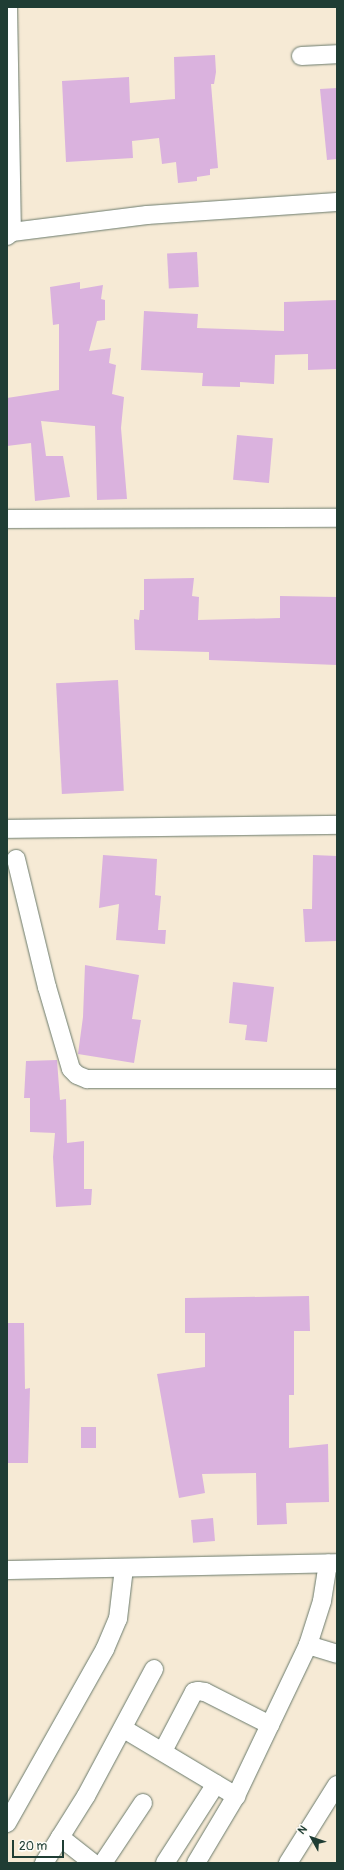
<!DOCTYPE html>
<style>
body{margin:0}
#map{position:relative;width:344px;height:1870px;overflow:hidden;background:#f6ead5;font-family:Pangolin,sans-serif}
div>[style]{position:absolute}
[style*='--x']{left:calc(var(--x)*1px);top:calc(var(--y)*1px);width:calc(var(--w)*1px);rotate:calc(var(--a)*1deg)}
.building>*{inset:0;background:#dab2de;transform-origin:0 0}
.roads{filter:drop-shadow(0 0 1px #6a7a6c) drop-shadow(0 0 1px #6a7a6c)}
.street>*{height:18px;margin:-9px;padding:0 9px;transform-origin:9px;border-radius:9px;background:#fff}
span{translate:-50% -50%;white-space:nowrap;text-align:center;line-height:1.15;-webkit-text-stroke:3px #fdfcf7;paint-order:stroke}
.frame{position:absolute;inset:0;border:8px solid #1f3d34;pointer-events:none}
.north{position:absolute;left:292px;top:1818px;width:40px;height:40px;-webkit-text-stroke:3px #fdfcf7;paint-order:stroke;rotate:310deg;font-size:11px;font-weight:700;line-height:16px;text-align:center;color:#1f3d34}
.north::after{content:'';display:block;margin:auto;width:14px;height:18px;background:#1f3d34;clip-path:polygon(50% 0,100% 100%,50% 72%,0 100%)}
.scale{position:absolute;left:12px;top:1840px;width:52px;height:18px;box-sizing:border-box;border:2px solid #1f3d34;border-top:0;padding-left:5px;font-size:12px;line-height:14px;white-space:nowrap;color:#1f3d34;-webkit-text-stroke:3px #fdfcf7;paint-order:stroke}
</style>
<div id="map">
<div class="building">
<div style="clip-path:polygon(215px 55px,216px 72px,214px 84px,211px 84px,218px 168px,210px 169px,210px 175px,197px 177px,197px 181px,178px 183px,176px 162px,162px 164px,159px 138px,132px 141px,133px 158px,66px 162px,62px 81px,129px 77px,130px 103px,175px 99px,174px 57px)"></div>
<div style="clip-path:polygon(337px 88px,337px 159px,327px 160px,320px 89px)"></div>
<div style="left:197px;top:252px;width:35px;height:30px;rotate:87deg"></div>
<div style="clip-path:polygon(80px 282px,80px 289px,103px 285px,101px 299px,105px 300px,105px 320px,97px 321px,89px 351px,111px 348px,109px 363px,116px 365px,112px 394px,124px 397px,121px 428px,127px 499px,97px 500px,95px 426px,41px 421px,46px 456px,63px 456px,70px 497px,35px 501px,31px 443px,7px 446px,7px 398px,59px 390px,59px 324px,53px 325px,50px 287px)"></div>
<div style="clip-path:polygon(337px 300px,337px 369px,308px 370px,308px 354px,275px 355px,274px 384px,240px 382px,240px 387px,202px 386px,203px 373px,141px 370px,144px 311px,198px 314px,197px 328px,284px 331px,284px 302px)"></div>
<div style="left:237px;top:435px;width:36px;height:45px;rotate:5deg"></div>
<div style="clip-path:polygon(194px 578px,192px 596px,199px 597px,198px 620px,280px 618px,280px 596px,337px 597px,337px 665px,209px 660px,209px 652px,135px 650px,134px 619px,139px 620px,140px 610px,144px 610px,144px 579px)"></div>
<div style="left:118px;top:680px;width:111px;height:62px;rotate:87deg"></div>
<div style="clip-path:polygon(103px 855px,157px 859px,155px 895px,161px 896px,158px 930px,166px 930px,165px 944px,116px 940px,119px 904px,99px 908px)"></div>
<div style="clip-path:polygon(313px 855px,337px 856px,337px 941px,305px 942px,303px 909px,312px 909px)"></div>
<div style="clip-path:polygon(85px 965px,139px 975px,132px 1019px,141px 1020px,134px 1063px,78px 1054px,83px 1017px)"></div>
<div style="clip-path:polygon(233px 982px,274px 987px,267px 1042px,245px 1040px,247px 1025px,229px 1023px)"></div>
<div style="clip-path:polygon(57px 1060px,60px 1100px,66px 1099px,67px 1143px,84px 1141px,84px 1189px,92px 1189px,91px 1205px,56px 1207px,53px 1157px,55px 1133px,30px 1132px,30px 1098px,24px 1098px,26px 1061px)"></div>
<div style="clip-path:polygon(309px 1296px,310px 1331px,294px 1331px,294px 1395px,289px 1395px,289px 1448px,328px 1444px,329px 1502px,286px 1503px,287px 1524px,257px 1525px,256px 1473px,202px 1474px,205px 1493px,179px 1498px,157px 1374px,205px 1367px,205px 1333px,185px 1333px,185px 1298px)"></div>
<div style="clip-path:polygon(7px 1323px,24px 1323px,25px 1389px,30px 1388px,28px 1463px,7px 1463px)"></div>
<div style="left:81px;top:1427px;width:15px;height:21px"></div>
<div style="left:213px;top:1518px;width:23px;height:22px;rotate:85deg"></div>
</div>
<div class="roads">
<div class="street">
<div style="--x:8;--y:7;--w:225;--a:89"></div>
<div style="--x:301;--y:56;--w:36;--a:-3"></div>
<div style="--x:7;--y:236;--w:6;--a:-39"></div>
<div style="--x:12;--y:232;--w:136;--a:-7.2"></div>
<div style="--x:147;--y:215;--w:190;--a:-3.9"></div>
<div style="--x:7;--y:519;--w:330;--a:-0.2"></div>
<div style="--x:7;--y:829;--w:330;--a:-0.7"></div>
<div style="--x:16;--y:859;--w:132;--a:76.4"></div>
<div style="--x:47;--y:987;--w:85;--a:73.7"></div>
<div style="--x:71;--y:1069;--w:8;--a:45"></div>
<div style="--x:77;--y:1075;--w:11;--a:22"></div>
<div style="--x:87;--y:1079;--w:250;--a:0"></div>
<div style="--x:7;--y:1570;--w:330;--a:-1.2"></div>
<div style="--x:308;--y:1645;--w:30;--a:17"></div>
<div style="--x:124;--y:1729;--w:131;--a:30.9"></div>
<div style="--x:163;--y:1751;--w:67;--a:-62.3"></div>
<div style="--x:194;--y:1692;--w:4;--a:-14"></div>
<div style="--x:198;--y:1691;--w:7;--a:8"></div>
<div style="--x:205;--y:1692;--w:73;--a:26.9"></div>
<div style="--x:7;--y:1823;--w:200;--a:-60.6"></div>
<div style="--x:105;--y:1649;--w:33;--a:-67"></div>
<div style="--x:118;--y:1619;--w:51;--a:-83.3"></div>
<div style="--x:60;--y:1837;--w:42;--a:38.2"></div>
<div style="--x:44;--y:1863;--w:79;--a:-57.9"></div>
<div style="--x:86;--y:1796;--w:144;--a:-61.8"></div>
<div style="--x:103;--y:1863;--w:72;--a:-56.3"></div>
<div style="--x:165;--y:1863;--w:94;--a:-57.2"></div>
<div style="--x:196;--y:1863;--w:78;--a:-59.2"></div>
<div style="--x:236;--y:1796;--w:167;--a:-64.5"></div>
<div style="--x:308;--y:1645;--w:46;--a:-72.3"></div>
<div style="--x:322;--y:1601;--w:38;--a:-81"></div>
<div style="--x:288;--y:1863;--w:92;--a:-57.9"></div>
</div>
</div>
<div class="frame"></div>
<div class="north">N</div>
<div class="scale">20 m</div>
</div>
